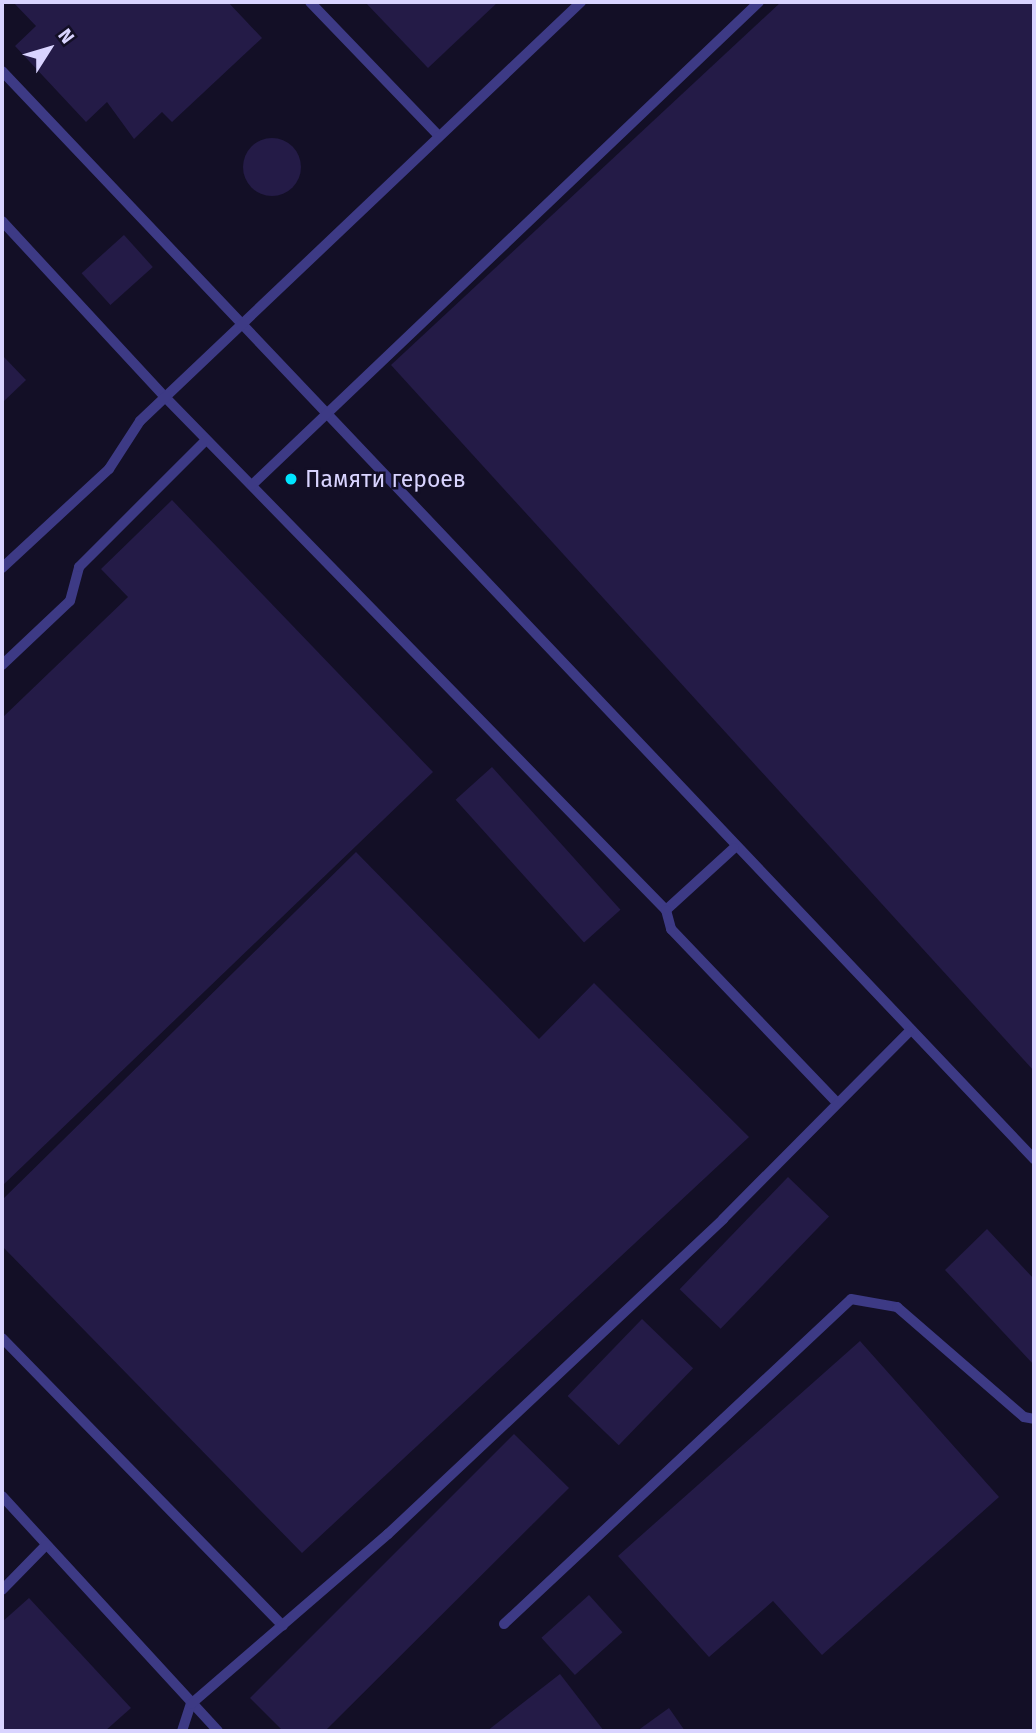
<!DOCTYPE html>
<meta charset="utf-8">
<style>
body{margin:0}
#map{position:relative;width:1036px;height:1733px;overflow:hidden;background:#130f26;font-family:"Fira Sans",sans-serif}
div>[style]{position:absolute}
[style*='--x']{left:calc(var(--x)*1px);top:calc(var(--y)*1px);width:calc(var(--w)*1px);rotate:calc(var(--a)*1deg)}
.building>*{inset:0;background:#241b47;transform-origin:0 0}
.round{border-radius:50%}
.service>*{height:10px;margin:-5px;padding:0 5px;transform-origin:5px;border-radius:5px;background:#3d3a85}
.dots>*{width:19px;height:19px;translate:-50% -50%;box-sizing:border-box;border:4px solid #130f26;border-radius:50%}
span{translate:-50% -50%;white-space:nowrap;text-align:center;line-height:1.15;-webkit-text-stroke:5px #130f26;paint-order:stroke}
.poi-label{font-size:23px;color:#d9d4ff}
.left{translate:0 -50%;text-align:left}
.frame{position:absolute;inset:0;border:4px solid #d9d4ff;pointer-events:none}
.north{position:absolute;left:14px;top:14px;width:70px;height:70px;-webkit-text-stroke:5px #130f26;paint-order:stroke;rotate:53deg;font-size:19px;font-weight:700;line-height:28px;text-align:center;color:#d9d4ff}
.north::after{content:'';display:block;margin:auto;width:24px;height:32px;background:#d9d4ff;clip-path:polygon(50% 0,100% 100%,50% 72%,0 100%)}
</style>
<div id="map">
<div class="building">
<div style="clip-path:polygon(13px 2px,228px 2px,262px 38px,172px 122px,162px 112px,134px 139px,107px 102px,86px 122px,15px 46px,36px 26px)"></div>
<div style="clip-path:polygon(365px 2px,498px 2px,428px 68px)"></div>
<div style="clip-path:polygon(781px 2px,1034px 2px,1034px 1071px,391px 365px)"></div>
<div class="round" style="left:243px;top:138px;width:58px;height:58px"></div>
<div style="left:124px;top:235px;width:43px;height:57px;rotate:48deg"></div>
<div style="clip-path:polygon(2px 355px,26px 380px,2px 403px)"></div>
<div style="clip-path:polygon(172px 500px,433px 772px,2px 1186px,2px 718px,128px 597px,101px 569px)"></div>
<div style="left:492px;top:767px;width:192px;height:49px;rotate:48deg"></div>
<div style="clip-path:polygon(356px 852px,539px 1039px,594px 983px,749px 1137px,302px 1553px,2px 1246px,2px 1200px)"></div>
<div style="left:788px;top:1177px;width:57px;height:156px;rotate:44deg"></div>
<div style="clip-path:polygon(987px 1229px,1034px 1279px,1034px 1365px,945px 1270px)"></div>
<div style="left:642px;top:1319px;width:71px;height:107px;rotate:44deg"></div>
<div style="clip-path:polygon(860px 1341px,999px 1497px,822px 1655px,773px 1601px,709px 1657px,618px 1556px)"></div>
<div style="clip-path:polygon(514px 1434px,569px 1488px,325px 1731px,283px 1731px,250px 1698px)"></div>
<div style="left:589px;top:1595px;width:50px;height:64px;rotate:48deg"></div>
<div style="clip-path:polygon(29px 1598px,131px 1708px,105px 1731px,2px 1731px,2px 1622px)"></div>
<div style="clip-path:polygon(560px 1674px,604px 1731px,487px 1731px)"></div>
<div style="clip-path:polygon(669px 1708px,685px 1731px,637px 1731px)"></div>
</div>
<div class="service">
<div style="--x:310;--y:2;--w:183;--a:46.1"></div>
<div style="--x:2;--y:71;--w:1500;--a:46.51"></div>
<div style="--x:2;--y:221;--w:240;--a:47.2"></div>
<div style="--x:165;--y:397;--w:717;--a:45.68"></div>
<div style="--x:252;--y:485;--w:700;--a:-43.61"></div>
<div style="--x:2;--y:568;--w:146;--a:-42.8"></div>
<div style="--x:109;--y:469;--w:57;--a:-57.1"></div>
<div style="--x:140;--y:421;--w:608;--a:-43.53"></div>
<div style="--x:2;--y:665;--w:93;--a:-43.3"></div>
<div style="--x:70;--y:601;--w:35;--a:-75"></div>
<div style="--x:79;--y:567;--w:180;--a:-45"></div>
<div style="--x:734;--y:848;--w:92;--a:137.6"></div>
<div style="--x:666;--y:910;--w:20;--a:75"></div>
<div style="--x:671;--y:929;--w:240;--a:46.3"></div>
<div style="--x:2;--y:1338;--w:402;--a:45.7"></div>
<div style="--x:2;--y:1496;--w:319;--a:47.4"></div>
<div style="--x:2;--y:1590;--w:63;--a:-45.6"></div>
<div style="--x:504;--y:1624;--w:475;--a:-43.1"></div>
<div style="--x:851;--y:1299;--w:47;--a:9.9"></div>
<div style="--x:897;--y:1307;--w:168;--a:40.9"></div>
<div style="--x:1024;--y:1417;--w:10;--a:11"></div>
<div style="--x:182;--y:1731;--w:28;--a:-72"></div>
<div style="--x:191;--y:1704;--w:260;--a:-40.8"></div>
<div style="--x:388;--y:1534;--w:460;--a:-43.2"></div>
<div style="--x:723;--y:1219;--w:264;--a:-45.2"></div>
</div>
<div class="dots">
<div style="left:291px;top:479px;background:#00e5ff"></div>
</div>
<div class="poi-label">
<span class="left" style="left:305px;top:479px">Памяти героев</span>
</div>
<div class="frame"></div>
<div class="north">N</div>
</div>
